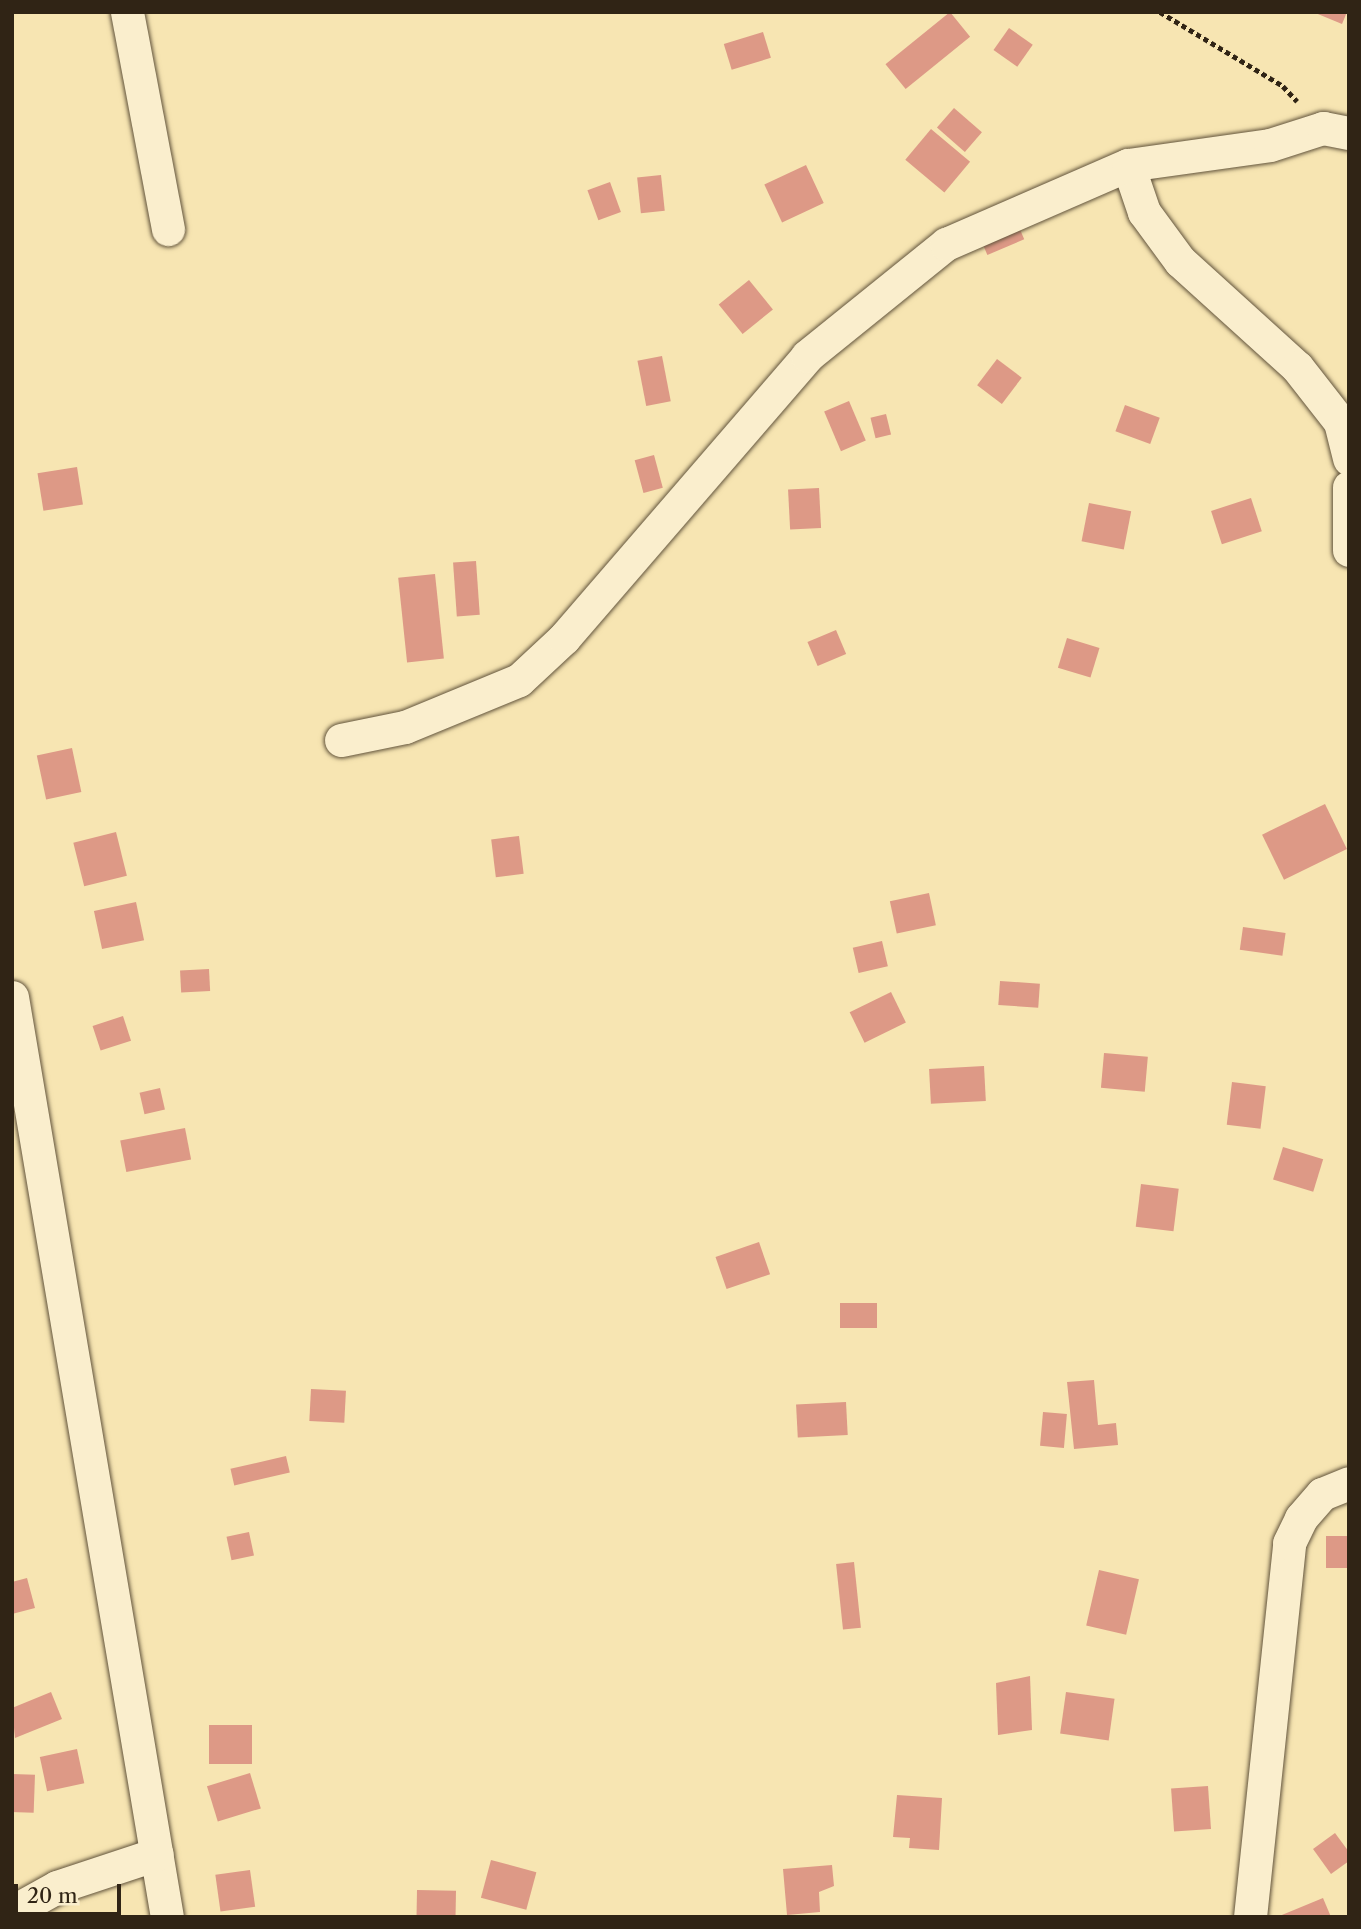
<!DOCTYPE html>
<style>
body{margin:0}
#map{position:relative;width:1361px;height:1929px;overflow:hidden;background:#f7e5b2;font-family:"Libre Caslon Text",serif}
div>[style]{position:absolute}
[style*='--x']{left:calc(var(--x)*1px);top:calc(var(--y)*1px);width:calc(var(--w)*1px);rotate:calc(var(--a)*1deg)}
.building>*{inset:0;background:#dd9986;transform-origin:0 0}
.path>*{height:4.5px;margin-top:-2.25px;transform-origin:0;background:repeating-linear-gradient(90deg,#302415 0 5px,transparent 0 8.5px)}
.roads{filter:drop-shadow(0 0 2px #62543c) drop-shadow(0 0 2px #62543c)}
.minor>*{height:33px;margin:-16.5px;padding:0 16.5px;transform-origin:16.5px;border-radius:16.5px;background:#faeecd}
span{translate:-50% -50%;white-space:nowrap;text-align:center;line-height:1.15;-webkit-text-stroke:7px #faeecd;paint-order:stroke}
.frame{position:absolute;inset:0;border:14px solid #302415;pointer-events:none}
.scale{position:absolute;left:14px;top:1884px;width:107px;height:32px;box-sizing:border-box;border:4px solid #302415;border-top:0;padding-left:9px;font-size:21px;line-height:24px;white-space:nowrap;color:#302415;-webkit-text-stroke:5px #faeecd;paint-order:stroke}
</style>
<div id="map">
<div class="building">
<div style="left:950px;top:12px;width:32px;height:83px;rotate:51deg"></div>
<div style="clip-path:polygon(1313px 12px,1347px 12px,1342px 24px)"></div>
<div style="left:1009px;top:28px;width:29px;height:27px;rotate:35deg"></div>
<div style="left:763px;top:32px;width:27px;height:41px;rotate:73deg"></div>
<div style="left:954px;top:108px;width:37px;height:26px;rotate:41deg"></div>
<div style="left:931px;top:129px;width:51px;height:40px;rotate:40deg"></div>
<div style="left:806px;top:165px;width:42px;height:46px;rotate:65deg"></div>
<div style="left:661px;top:175px;width:36px;height:24px;rotate:84deg"></div>
<div style="left:610px;top:182px;width:32px;height:24px;rotate:70deg"></div>
<div style="left:1016px;top:220px;width:21px;height:40px;rotate:67deg"></div>
<div style="left:749px;top:280px;width:38px;height:39px;rotate:51deg"></div>
<div style="left:662px;top:356px;width:46px;height:25px;rotate:79deg"></div>
<div style="left:997px;top:359px;width:31px;height:33px;rotate:37deg"></div>
<div style="left:849px;top:401px;width:43px;height:27px;rotate:67deg"></div>
<div style="left:1125px;top:405px;width:37px;height:28px;rotate:20deg"></div>
<div style="left:886px;top:414px;width:21px;height:16px;rotate:76deg"></div>
<div style="left:654px;top:455px;width:34px;height:20px;rotate:75deg"></div>
<div style="left:77px;top:467px;width:38px;height:40px;rotate:81deg"></div>
<div style="left:819px;top:488px;width:40px;height:31px;rotate:87deg"></div>
<div style="left:1251px;top:498px;width:35px;height:42px;rotate:72deg"></div>
<div style="left:1089px;top:503px;width:43px;height:39px;rotate:11deg"></div>
<div style="left:476px;top:561px;width:54px;height:23px;rotate:86deg"></div>
<div style="left:435px;top:574px;width:85px;height:37px;rotate:84deg"></div>
<div style="left:836px;top:630px;width:26px;height:31px;rotate:67deg"></div>
<div style="left:1067px;top:638px;width:34px;height:31px;rotate:17deg"></div>
<div style="left:72px;top:748px;width:45px;height:36px;rotate:78deg"></div>
<div style="left:1325px;top:804px;width:50px;height:70px;rotate:64deg"></div>
<div style="left:116px;top:832px;width:45px;height:44px;rotate:76deg"></div>
<div style="left:519px;top:836px;width:38px;height:28px;rotate:83deg"></div>
<div style="left:929px;top:893px;width:33px;height:40px;rotate:78deg"></div>
<div style="left:136px;top:902px;width:39px;height:43px;rotate:78deg"></div>
<div style="left:1243px;top:927px;width:43px;height:23px;rotate:8deg"></div>
<div style="left:882px;top:941px;width:26px;height:30px;rotate:77deg"></div>
<div style="left:209px;top:969px;width:22px;height:29px;rotate:87deg"></div>
<div style="left:1000px;top:981px;width:40px;height:24px;rotate:4deg"></div>
<div style="left:891px;top:992px;width:34px;height:46px;rotate:64deg"></div>
<div style="left:123px;top:1016px;width:26px;height:32px;rotate:72deg"></div>
<div style="left:1104px;top:1053px;width:44px;height:35px;rotate:5deg"></div>
<div style="left:984px;top:1066px;width:35px;height:55px;rotate:87deg"></div>
<div style="left:1232px;top:1082px;width:34px;height:43px;rotate:7deg"></div>
<div style="left:160px;top:1088px;width:22px;height:21px;rotate:77deg"></div>
<div style="left:185px;top:1128px;width:32px;height:66px;rotate:79deg"></div>
<div style="left:1283px;top:1147px;width:42px;height:34px;rotate:17deg"></div>
<div style="left:1141px;top:1184px;width:38px;height:43px;rotate:7deg"></div>
<div style="left:759px;top:1242px;width:34px;height:46px;rotate:71deg"></div>
<div style="left:840px;top:1303px;width:37px;height:25px"></div>
<div style="clip-path:polygon(1094px 1380px,1098px 1425px,1116px 1423px,1118px 1445px,1074px 1449px,1067px 1382px)"></div>
<div style="left:311px;top:1389px;width:35px;height:32px;rotate:3deg"></div>
<div style="left:846px;top:1402px;width:33px;height:50px;rotate:87deg"></div>
<div style="left:1043px;top:1412px;width:24px;height:34px;rotate:5deg"></div>
<div style="left:286px;top:1456px;width:17px;height:57px;rotate:77deg"></div>
<div style="left:249px;top:1532px;width:24px;height:23px;rotate:78deg"></div>
<div style="left:1349px;top:1536px;width:32px;height:23px;rotate:90deg"></div>
<div style="left:854px;top:1562px;width:66px;height:18px;rotate:84deg"></div>
<div style="left:1099px;top:1570px;width:41px;height:57px;rotate:13deg"></div>
<div style="clip-path:polygon(27px 1578px,35px 1608px,12px 1614px,12px 1582px)"></div>
<div style="clip-path:polygon(1030px 1676px,1032px 1730px,998px 1735px,996px 1683px)"></div>
<div style="clip-path:polygon(51px 1692px,62px 1719px,15px 1738px,12px 1708px)"></div>
<div style="left:1066px;top:1692px;width:49px;height:42px;rotate:8deg"></div>
<div style="left:209px;top:1725px;width:43px;height:39px"></div>
<div style="left:77px;top:1749px;width:35px;height:38px;rotate:78deg"></div>
<div style="left:250px;top:1773px;width:37px;height:45px;rotate:73deg"></div>
<div style="left:12px;top:1774px;width:23px;height:38px;rotate:2deg"></div>
<div style="left:1208px;top:1786px;width:43px;height:37px;rotate:86deg"></div>
<div style="clip-path:polygon(897px 1795px,942px 1798px,939px 1850px,909px 1848px,910px 1838px,893px 1837px)"></div>
<div style="clip-path:polygon(1335px 1833px,1349px 1852px,1349px 1861px,1331px 1874px,1313px 1849px)"></div>
<div style="left:491px;top:1860px;width:47px;height:39px;rotate:15deg"></div>
<div style="clip-path:polygon(832px 1865px,834px 1886px,819px 1892px,820px 1912px,787px 1915px,783px 1869px)"></div>
<div style="left:250px;top:1870px;width:37px;height:35px;rotate:82deg"></div>
<div style="left:417px;top:1890px;width:39px;height:27px;rotate:1deg"></div>
<div style="clip-path:polygon(1323px 1898px,1331px 1917px,1277px 1917px)"></div>
</div>
<div class="path">
<div style="--x:1160;--y:12;--w:144;--a:31"></div>
<div style="--x:1283;--y:86;--w:21;--a:47"></div>
</div>
<div class="roads">
<div class="minor">
<div style="--x:127;--y:12;--w:221;--a:79.3"></div>
<div style="--x:1128;--y:165;--w:50;--a:71.2"></div>
<div style="--x:1144;--y:212;--w:61;--a:53.7"></div>
<div style="--x:1180;--y:261;--w:158;--a:42.2"></div>
<div style="--x:1297;--y:367;--w:70;--a:52"></div>
<div style="--x:1340;--y:422;--w:38;--a:76"></div>
<div style="--x:1349;--y:487;--w:63;--a:90"></div>
<div style="--x:341;--y:740;--w:65;--a:-11.5"></div>
<div style="--x:405;--y:727;--w:123;--a:-22.4"></div>
<div style="--x:519;--y:680;--w:62;--a:-43"></div>
<div style="--x:564;--y:638;--w:372;--a:-49.2"></div>
<div style="--x:807;--y:356;--w:179;--a:-38.9"></div>
<div style="--x:946;--y:244;--w:198;--a:-23.5"></div>
<div style="--x:1128;--y:165;--w:143;--a:-8"></div>
<div style="--x:1270;--y:145;--w:56;--a:-17.8"></div>
<div style="--x:1323;--y:128;--w:26;--a:11"></div>
<div style="--x:12;--y:997;--w:933;--a:80.44"></div>
<div style="--x:12;--y:1912;--w:51;--a:-29.1"></div>
<div style="--x:57;--y:1887;--w:105;--a:-18.3"></div>
<div style="--x:1250;--y:1917;--w:376;--a:-84"></div>
<div style="--x:1289;--y:1543;--w:28;--a:-64"></div>
<div style="--x:1301;--y:1518;--w:32;--a:-49"></div>
<div style="--x:1322;--y:1494;--w:29;--a:-22"></div>
</div>
</div>
<div class="frame"></div>
<div class="scale">20 m</div>
</div>
